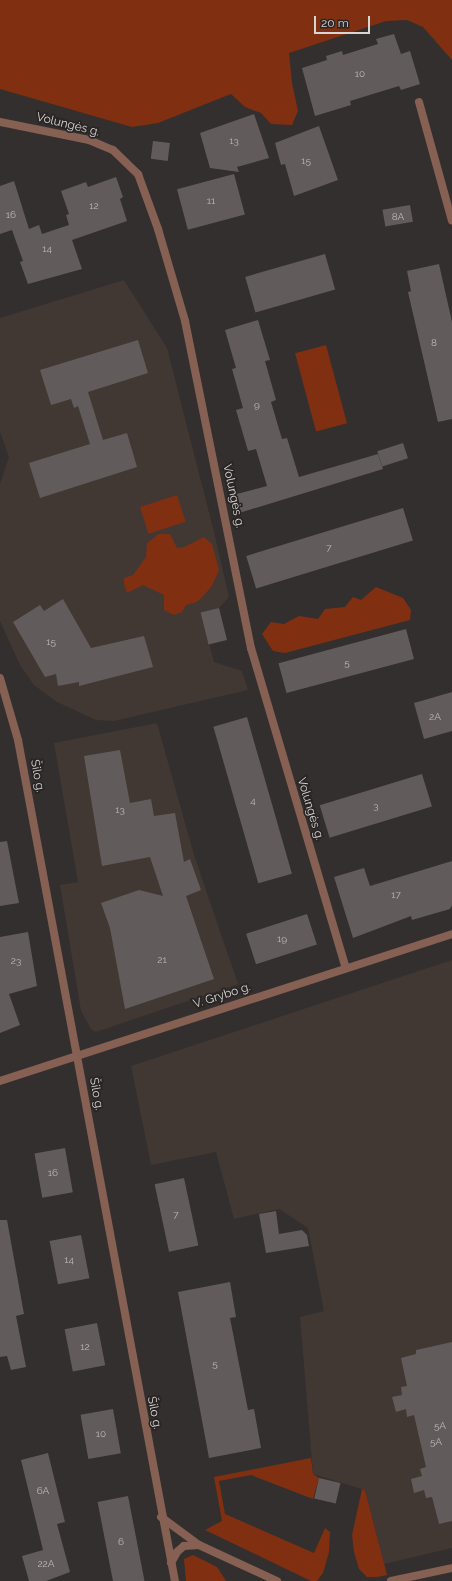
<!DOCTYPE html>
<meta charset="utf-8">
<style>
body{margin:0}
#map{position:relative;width:452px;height:1581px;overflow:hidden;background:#332f2e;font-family:Raleway,sans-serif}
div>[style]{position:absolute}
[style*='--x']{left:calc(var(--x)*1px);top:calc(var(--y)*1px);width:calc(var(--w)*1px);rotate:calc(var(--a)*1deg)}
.built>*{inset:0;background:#413733}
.green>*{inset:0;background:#812f11;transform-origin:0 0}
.building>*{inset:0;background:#615c5b;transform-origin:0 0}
.minor>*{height:8px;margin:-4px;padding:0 4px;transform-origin:4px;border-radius:4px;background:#866053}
span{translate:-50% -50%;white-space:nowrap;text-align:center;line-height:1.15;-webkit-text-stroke:3.5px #292524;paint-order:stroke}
.number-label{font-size:10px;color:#bab8b6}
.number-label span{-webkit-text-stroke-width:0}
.street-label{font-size:12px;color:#d8d6d5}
.scale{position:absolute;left:314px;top:16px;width:56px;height:18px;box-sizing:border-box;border:2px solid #d8d6d5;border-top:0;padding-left:5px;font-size:12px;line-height:14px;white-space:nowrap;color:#d8d6d5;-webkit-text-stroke:3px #292524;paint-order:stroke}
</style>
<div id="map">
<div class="built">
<div style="clip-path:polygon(124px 280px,167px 348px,214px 532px,229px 597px,219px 608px,201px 613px,214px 662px,242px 671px,248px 690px,114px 721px,96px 720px,57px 702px,34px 685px,20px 665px,0 621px,0 484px,9px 457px,0 432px,0 318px)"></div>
<div style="clip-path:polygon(157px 723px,194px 855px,238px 984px,96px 1032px,91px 1029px,81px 1011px,60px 885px,78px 882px,54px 743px)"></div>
<div style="clip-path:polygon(452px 960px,452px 1548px,384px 1564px,365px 1490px,313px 1474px,300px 1317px,324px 1311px,308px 1228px,279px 1209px,234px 1219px,216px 1152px,151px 1165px,131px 1066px)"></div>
</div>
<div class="green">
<div style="clip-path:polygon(0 0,452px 0,452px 60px,423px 27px,407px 20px,386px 21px,289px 53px,292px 83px,298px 111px,292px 125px,271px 124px,261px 113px,245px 107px,231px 94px,158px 123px,132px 127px,0 89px)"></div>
<div style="left:326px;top:345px;width:81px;height:32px;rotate:75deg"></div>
<div style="left:177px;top:495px;width:28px;height:39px;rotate:72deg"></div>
<div style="clip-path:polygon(159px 534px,170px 534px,177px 548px,184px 547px,204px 537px,212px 544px,219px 570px,212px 586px,205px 594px,197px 602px,186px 605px,182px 612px,174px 615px,164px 610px,164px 595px,143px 585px,127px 593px,124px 584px,124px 578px,133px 575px,146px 557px,147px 543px)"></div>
<div style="clip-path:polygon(376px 587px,403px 598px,411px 610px,410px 620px,285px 653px,273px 651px,262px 634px,271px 622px,284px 624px,299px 616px,318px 619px,325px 609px,345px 607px,353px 597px,361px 600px)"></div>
<div style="clip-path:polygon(311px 1458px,313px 1474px,319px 1478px,313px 1499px,251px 1475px,219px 1481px,225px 1514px,314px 1553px,325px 1528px,330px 1532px,329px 1552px,323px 1573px,317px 1581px,311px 1581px,205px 1530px,222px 1521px,214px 1477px)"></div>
<div style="clip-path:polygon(362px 1489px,365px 1490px,387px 1575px,377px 1577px,367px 1577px,359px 1569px,354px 1552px,352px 1535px)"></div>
<div style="clip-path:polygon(193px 1555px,217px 1567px,226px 1581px,186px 1581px,184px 1559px)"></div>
</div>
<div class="building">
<div style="clip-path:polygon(394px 34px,401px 54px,410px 51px,420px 84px,401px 90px,399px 86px,350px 101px,351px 105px,315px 116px,302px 68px,327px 60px,326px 56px,342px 51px,343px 55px,378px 44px,376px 39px)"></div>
<div style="clip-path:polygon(254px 114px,269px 158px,237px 167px,239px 172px,210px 168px,200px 133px)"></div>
<div style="clip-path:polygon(319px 126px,338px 180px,294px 196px,285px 164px,281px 165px,275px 143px)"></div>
<div style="left:153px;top:141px;width:17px;height:18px;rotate:7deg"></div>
<div style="left:234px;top:174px;width:42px;height:59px;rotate:75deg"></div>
<div style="clip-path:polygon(116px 177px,123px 197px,120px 199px,127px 221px,72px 240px,82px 269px,28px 284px,20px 262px,23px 261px,12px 230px,0 234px,0 186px,14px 181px,29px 229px,39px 225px,42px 234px,69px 225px,66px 215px,69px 214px,61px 191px,86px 182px,88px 187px)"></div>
<div style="left:410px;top:205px;width:17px;height:28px;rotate:80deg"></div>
<div style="left:325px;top:254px;width:37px;height:83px;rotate:74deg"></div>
<div style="clip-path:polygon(439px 264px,452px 322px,452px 419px,438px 422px,408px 292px,411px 291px,407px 271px)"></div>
<div style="clip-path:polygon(258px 320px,270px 360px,265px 361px,276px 400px,271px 402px,282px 439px,287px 438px,299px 477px,378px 454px,383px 469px,239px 513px,233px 495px,267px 486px,256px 449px,248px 451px,236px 410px,243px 408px,232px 369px,236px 368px,225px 330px)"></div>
<div style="clip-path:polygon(138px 340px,148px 373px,88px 392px,103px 440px,127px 433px,137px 467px,40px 498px,29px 463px,90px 444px,78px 406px,74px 408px,71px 399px,51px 405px,40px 370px)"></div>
<div style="left:403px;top:443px;width:16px;height:27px;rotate:72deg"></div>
<div style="left:403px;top:508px;width:34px;height:164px;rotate:73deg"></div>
<div style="clip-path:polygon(63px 599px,91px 648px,144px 636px,153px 667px,79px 686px,79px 682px,58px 686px,56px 674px,45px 677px,13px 622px,40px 605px,44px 611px)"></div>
<div style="left:219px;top:608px;width:33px;height:19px;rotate:76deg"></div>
<div style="left:406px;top:629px;width:31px;height:132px;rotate:75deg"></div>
<div style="clip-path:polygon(452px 692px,452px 731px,424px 739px,414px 703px)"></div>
<div style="left:247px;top:717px;width:163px;height:35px;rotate:74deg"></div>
<div style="clip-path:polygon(120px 750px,130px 803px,151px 799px,154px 816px,175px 813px,184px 862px,190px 859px,201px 890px,186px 896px,214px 979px,125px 1009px,110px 928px,101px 903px,139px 890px,163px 896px,150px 857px,102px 866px,84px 756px)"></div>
<div style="left:422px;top:774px;width:34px;height:107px;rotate:73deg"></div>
<div style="clip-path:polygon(7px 841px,19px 903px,0 906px,0 842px)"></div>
<div style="clip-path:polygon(452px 861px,452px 905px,450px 909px,412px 920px,411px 916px,353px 938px,334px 877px,364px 868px,370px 886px)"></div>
<div style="left:307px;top:914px;width:32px;height:64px;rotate:72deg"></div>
<div style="clip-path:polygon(28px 932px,37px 986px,9px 994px,20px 1025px,0 1033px,0 937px)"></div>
<div style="left:65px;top:1148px;width:45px;height:31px;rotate:80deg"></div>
<div style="left:184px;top:1178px;width:69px;height:30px;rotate:78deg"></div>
<div style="clip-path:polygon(276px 1211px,279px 1234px,302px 1230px,307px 1235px,309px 1246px,266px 1253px,259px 1214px)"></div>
<div style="clip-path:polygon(0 1220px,7px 1220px,24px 1314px,16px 1316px,26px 1367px,11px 1370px,7px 1356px,0 1357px)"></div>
<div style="left:81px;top:1235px;width:44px;height:32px;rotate:79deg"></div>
<div style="clip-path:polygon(230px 1282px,236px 1317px,230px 1318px,248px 1410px,254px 1409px,261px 1448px,209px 1458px,178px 1292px)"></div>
<div style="left:97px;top:1323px;width:43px;height:33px;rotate:79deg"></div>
<div style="clip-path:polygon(452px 1342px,452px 1521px,439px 1524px,432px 1497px,426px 1498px,424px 1490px,414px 1493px,411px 1479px,422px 1476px,420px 1469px,426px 1467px,414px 1415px,407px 1417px,406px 1409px,396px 1412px,392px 1397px,402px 1395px,401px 1387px,407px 1386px,401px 1358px,416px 1354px,416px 1350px)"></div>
<div style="left:113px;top:1409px;width:45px;height:33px;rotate:80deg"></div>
<div style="clip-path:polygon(48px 1453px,65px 1522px,57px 1524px,70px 1572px,46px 1581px,29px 1581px,22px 1556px,43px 1550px,21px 1460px)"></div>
<div style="left:319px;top:1478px;width:22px;height:21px;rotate:13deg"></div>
<div style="left:128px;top:1496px;width:87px;height:31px;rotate:79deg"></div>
</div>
<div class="minor">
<div style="--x:419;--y:102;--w:123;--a:74.5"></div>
<div style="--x:0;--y:122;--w:91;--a:11.4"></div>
<div style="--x:89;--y:140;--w:26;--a:23"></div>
<div style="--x:113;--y:150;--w:35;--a:44"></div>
<div style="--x:138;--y:174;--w:59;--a:70"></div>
<div style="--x:158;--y:229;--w:96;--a:73.6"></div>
<div style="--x:185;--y:321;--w:334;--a:78.6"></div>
<div style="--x:251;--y:648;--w:334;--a:73.5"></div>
<div style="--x:0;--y:678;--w:65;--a:73.8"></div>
<div style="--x:18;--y:740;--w:856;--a:79.43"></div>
<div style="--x:0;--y:1081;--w:475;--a:-18"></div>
<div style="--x:161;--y:1517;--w:47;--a:36.4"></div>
<div style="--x:199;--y:1545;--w:86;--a:24.8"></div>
<div style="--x:171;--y:1563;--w:13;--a:-61"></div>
<div style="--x:177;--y:1552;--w:9;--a:-41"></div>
<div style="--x:184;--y:1546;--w:15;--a:-4"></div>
<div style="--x:391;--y:1581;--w:62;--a:-12"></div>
</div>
<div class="number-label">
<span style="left:360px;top:74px">10</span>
<span style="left:234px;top:141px">13</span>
<span style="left:306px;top:161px">15</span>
<span style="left:211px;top:201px">11</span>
<span style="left:94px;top:206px">12</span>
<span style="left:11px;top:215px">16</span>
<span style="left:398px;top:217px">8A</span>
<span style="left:47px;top:249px">14</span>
<span style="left:434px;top:343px">8</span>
<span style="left:257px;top:405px">9</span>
<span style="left:329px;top:548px">7</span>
<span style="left:51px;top:642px">15</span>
<span style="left:347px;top:663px">5</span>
<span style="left:435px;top:717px">2A</span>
<span style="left:253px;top:801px">4</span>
<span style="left:376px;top:806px">3</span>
<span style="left:120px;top:810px">13</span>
<span style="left:396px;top:895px">17</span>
<span style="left:282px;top:939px">19</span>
<span style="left:162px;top:960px">21</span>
<span style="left:16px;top:961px">23</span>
<span style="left:53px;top:1173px">16</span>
<span style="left:176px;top:1215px">7</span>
<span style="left:69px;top:1260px">14</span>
<span style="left:85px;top:1347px">12</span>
<span style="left:215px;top:1364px">5</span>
<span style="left:440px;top:1426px">5A</span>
<span style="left:101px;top:1434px">10</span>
<span style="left:436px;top:1442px">5A</span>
<span style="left:43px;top:1491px">6A</span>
<span style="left:121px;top:1542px">6</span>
<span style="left:46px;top:1564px">22A</span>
</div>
<div class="street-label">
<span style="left:68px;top:125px;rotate:14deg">Volungės g.</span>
<span style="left:233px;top:496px;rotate:78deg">Volungės g.</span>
<span style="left:37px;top:776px;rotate:80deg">Šilo g.</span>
<span style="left:310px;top:809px;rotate:73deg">Volungės g.</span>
<span style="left:222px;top:996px;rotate:-18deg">V. Grybo g.</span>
<span style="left:96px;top:1094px;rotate:80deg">Šilo g.</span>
<span style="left:154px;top:1413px;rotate:79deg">Šilo g.</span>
</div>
<div class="scale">20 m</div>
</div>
